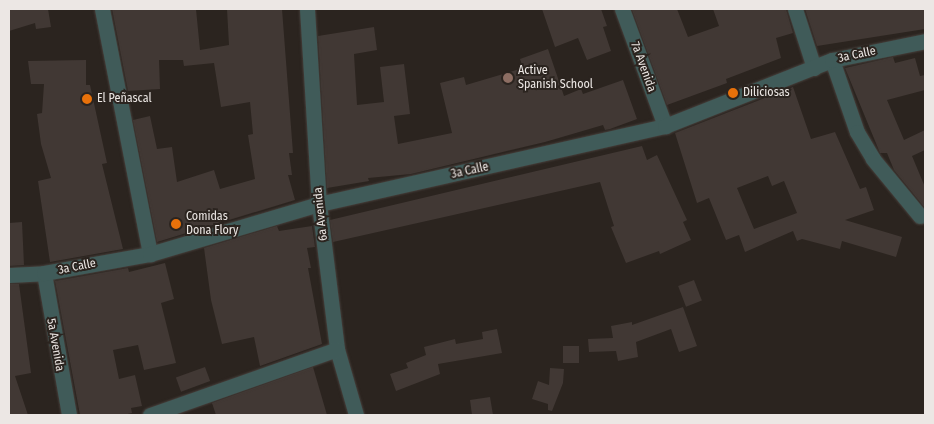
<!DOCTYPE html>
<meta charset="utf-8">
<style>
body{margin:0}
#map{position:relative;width:934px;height:424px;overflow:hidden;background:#2b241f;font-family:"Fira Sans Condensed",sans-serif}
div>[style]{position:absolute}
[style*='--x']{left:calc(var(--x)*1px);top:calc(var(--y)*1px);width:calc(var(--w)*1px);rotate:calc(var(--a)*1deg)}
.building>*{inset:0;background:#413834;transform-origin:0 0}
.roads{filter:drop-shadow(0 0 1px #463f3b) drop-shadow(0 0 1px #463f3b)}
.minor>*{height:15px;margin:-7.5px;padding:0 7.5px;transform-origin:7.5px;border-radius:7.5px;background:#405b59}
.dots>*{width:14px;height:14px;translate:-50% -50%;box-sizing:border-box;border:2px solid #2b241f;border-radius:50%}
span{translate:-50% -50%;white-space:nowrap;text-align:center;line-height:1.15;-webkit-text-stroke:4px #2b241f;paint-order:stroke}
.street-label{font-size:12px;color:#ece7e4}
.poi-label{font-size:12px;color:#ece7e4}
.left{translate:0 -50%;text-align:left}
.frame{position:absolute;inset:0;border:10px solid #ece7e4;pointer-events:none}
</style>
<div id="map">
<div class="building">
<div style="clip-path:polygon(9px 9px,48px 9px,51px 27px,36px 29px,35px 23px,9px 31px)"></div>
<div style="clip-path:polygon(112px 9px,196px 9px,200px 50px,229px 45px,227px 9px,282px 9px,293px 153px,289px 153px,292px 175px,288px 175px,295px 200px,157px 242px,133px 120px,150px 116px,157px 149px,172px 147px,177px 182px,214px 170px,220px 189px,255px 179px,248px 135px,253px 134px,250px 102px,221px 107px,214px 63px,184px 66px,183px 60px,159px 60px,160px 89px,128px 91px)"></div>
<div style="clip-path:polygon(542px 9px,601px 9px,607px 26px,603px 27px,611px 51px,587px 60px,578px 38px,555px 47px)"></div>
<div style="clip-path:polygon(677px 9px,688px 37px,719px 26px,713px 9px,786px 9px,793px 33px,776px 38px,781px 58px,726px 79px,727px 83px,667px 105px,632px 10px)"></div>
<div style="clip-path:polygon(805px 9px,925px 9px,925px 29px,817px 46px)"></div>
<div style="clip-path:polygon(374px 27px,377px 50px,354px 54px,357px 105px,384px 102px,380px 67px,404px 64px,410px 114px,394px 116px,398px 144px,452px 133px,440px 83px,464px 77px,466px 85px,523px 68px,520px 59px,548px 49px,564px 96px,581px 89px,583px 94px,623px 80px,637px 119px,610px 129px,605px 130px,603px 125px,545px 142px,411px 174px,368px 178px,369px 181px,327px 188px,318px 36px)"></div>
<div style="clip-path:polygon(893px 57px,895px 63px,915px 58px,920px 76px,925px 75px,925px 90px,887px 100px,904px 140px,925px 130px,925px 150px,912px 156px,925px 187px,925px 208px,894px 170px,887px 153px,880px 153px,845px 68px)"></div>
<div style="clip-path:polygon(86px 60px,86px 85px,90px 85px,107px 163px,102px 164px,123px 249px,50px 262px,38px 181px,51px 178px,41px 144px,37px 114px,42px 113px,44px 84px,31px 84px,28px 61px)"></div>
<div style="clip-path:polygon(evenodd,793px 87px,811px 139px,835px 132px,860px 189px,866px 187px,874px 210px,845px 220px,902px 237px,896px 257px,842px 241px,840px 249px,802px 239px,797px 241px,793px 231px,745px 252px,739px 235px,726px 240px,709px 198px,697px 203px,675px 133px,793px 87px,768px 176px,772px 186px,784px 181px,797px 213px,754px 229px,737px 188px,768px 176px)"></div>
<div style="clip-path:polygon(642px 146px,647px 160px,657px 155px,687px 220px,683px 222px,691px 240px,660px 254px,659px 251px,626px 263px,611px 227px,614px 226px,600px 182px,333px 242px,330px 220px)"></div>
<div style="clip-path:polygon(22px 222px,24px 265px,9px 266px,9px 223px)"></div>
<div style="clip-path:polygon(277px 226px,279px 231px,312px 226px,315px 247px,307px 248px,311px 268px,308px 268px,322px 344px,260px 366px,254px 337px,222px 344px,211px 300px,204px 248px)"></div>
<div style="clip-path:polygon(165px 263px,174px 299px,161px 303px,176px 363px,144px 370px,138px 345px,113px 350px,119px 379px,135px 375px,142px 406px,131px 408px,132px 413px,123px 415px,80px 415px,55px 281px,128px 268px,129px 272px)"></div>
<div style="left:694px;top:280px;width:22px;height:17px;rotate:69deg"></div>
<div style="clip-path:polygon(9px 284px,19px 284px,31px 373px,15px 376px,28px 415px,9px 415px)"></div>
<div style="clip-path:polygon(683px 307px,697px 346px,679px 352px,671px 329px,636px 342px,638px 357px,618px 361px,616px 351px,589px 352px,588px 339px,613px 338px,611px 326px,632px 322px,632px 325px)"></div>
<div style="clip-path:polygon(497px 329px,502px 353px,438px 364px,440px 374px,396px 391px,390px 374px,408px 368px,406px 363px,426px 355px,424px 347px,455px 339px,456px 344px,483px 339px,482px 332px)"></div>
<div style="left:563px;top:346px;width:16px;height:17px"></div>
<div style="left:205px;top:367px;width:15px;height:31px;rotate:70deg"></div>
<div style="clip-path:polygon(313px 367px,327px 415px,216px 415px,212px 403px)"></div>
<div style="clip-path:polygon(550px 368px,564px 369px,563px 383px,552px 411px,548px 410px,548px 404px,532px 399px,538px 381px,549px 385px)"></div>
<div style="clip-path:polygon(490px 397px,493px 415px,472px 415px,470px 400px)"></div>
</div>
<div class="roads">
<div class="minor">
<div style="--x:102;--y:9;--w:250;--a:78.9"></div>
<div style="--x:307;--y:9;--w:195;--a:86.5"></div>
<div style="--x:319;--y:204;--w:146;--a:82.9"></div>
<div style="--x:337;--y:349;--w:69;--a:73.9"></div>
<div style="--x:622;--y:9;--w:125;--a:69.8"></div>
<div style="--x:795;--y:9;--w:62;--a:72.1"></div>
<div style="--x:832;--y:60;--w:76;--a:70.9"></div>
<div style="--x:857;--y:132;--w:31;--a:59"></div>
<div style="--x:873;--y:159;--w:74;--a:50.5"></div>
<div style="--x:44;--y:273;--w:144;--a:80"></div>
<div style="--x:9;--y:275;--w:35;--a:-3"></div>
<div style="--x:44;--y:273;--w:108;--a:-10.2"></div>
<div style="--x:150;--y:254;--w:176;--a:-16.5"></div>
<div style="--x:319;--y:204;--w:355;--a:-12.7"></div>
<div style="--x:665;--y:126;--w:180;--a:-21.6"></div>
<div style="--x:832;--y:60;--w:95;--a:-11.5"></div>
<div style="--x:150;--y:415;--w:198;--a:-19.4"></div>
</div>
</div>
<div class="dots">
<div style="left:508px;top:78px;background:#8d6e63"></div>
<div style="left:733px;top:93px;background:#e8710a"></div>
<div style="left:87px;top:99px;background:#e8710a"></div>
<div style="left:176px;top:224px;background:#e8710a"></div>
</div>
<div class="street-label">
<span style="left:857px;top:55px;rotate:-12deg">3a Calle</span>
<span style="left:643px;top:67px;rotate:70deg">7a Avenida</span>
<span style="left:470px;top:171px;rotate:-12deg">3a Calle</span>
<span style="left:321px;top:214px;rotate:-96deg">6a Avenida</span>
<span style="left:77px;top:267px;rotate:-11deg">3a Calle</span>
<span style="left:55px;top:345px;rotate:80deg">5a Avenida</span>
</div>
<div class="poi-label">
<span class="left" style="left:518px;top:78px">Active<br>Spanish School</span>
<span class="left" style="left:743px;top:93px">Diliciosas</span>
<span class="left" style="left:97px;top:99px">El Peñascal</span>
<span class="left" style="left:186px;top:224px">Comidas<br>Dona Flory</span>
</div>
<div class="frame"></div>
</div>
